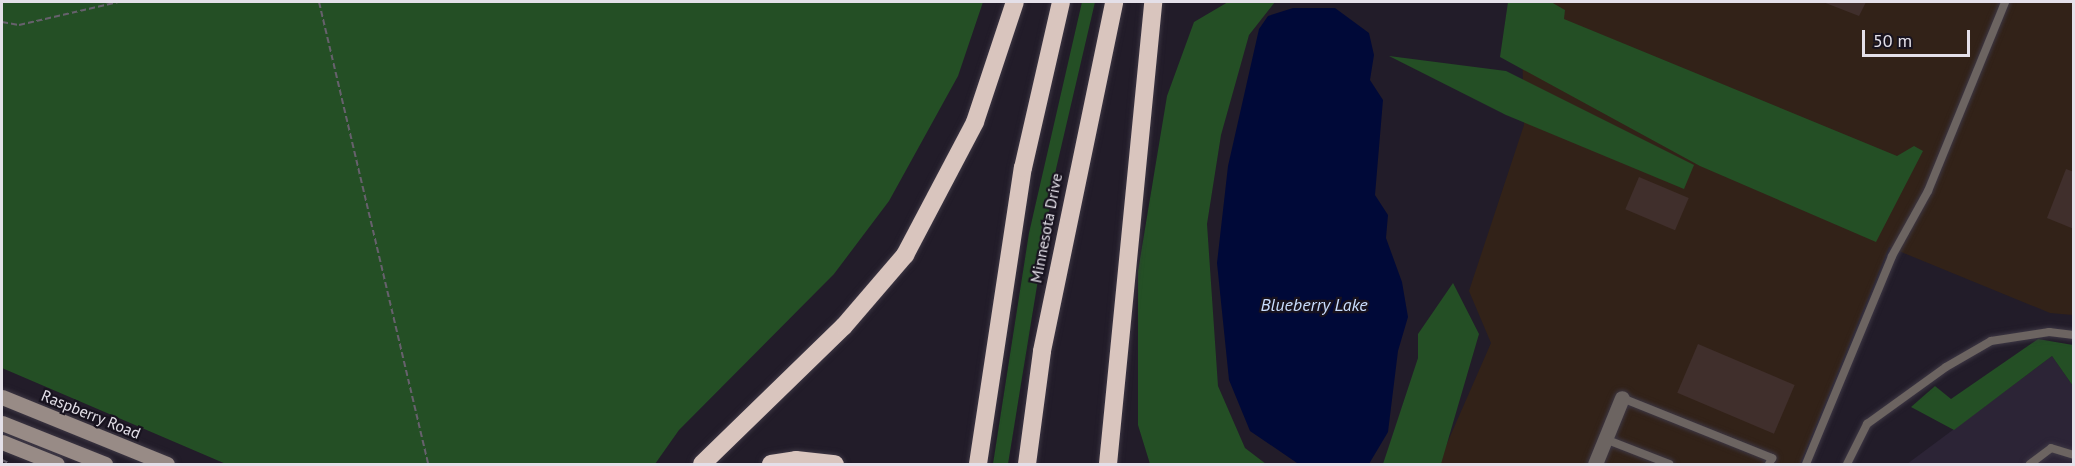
<!DOCTYPE html>
<style>
body{margin:0}
#map{position:relative;width:2075px;height:466px;overflow:hidden;background:#221c29;font-family:"PT Sans",sans-serif}
div>[style]{position:absolute}
[style*='--x']{left:calc(var(--x)*1px);top:calc(var(--y)*1px);width:calc(var(--w)*1px);rotate:calc(var(--a)*1deg)}
.built>*{inset:0;background:#2c2436}
.industrial>*{inset:0;background:#322218}
.green>*{inset:0;background:#244f25}
.water>*{inset:0;background:#000938}
.building>*{inset:0;background:#402f2c;transform-origin:0 0}
.path>*{height:2px;margin-top:-1px;transform-origin:0;background:repeating-linear-gradient(90deg,#66606c 0 6px,transparent 0 9px)}
.roads{filter:drop-shadow(0 0 2px #3d3744) drop-shadow(0 0 2px #3d3744)}
.lane>*{height:8px;margin:-4px;padding:0 4px;transform-origin:4px;border-radius:4px;background:#6c6461}
.street>*{height:15px;margin:-7.5px;padding:0 7.5px;transform-origin:7.5px;border-radius:7.5px;background:#6c6461}
.secondary>*{height:15px;margin:-7.5px;padding:0 7.5px;transform-origin:7.5px;border-radius:7.5px;background:#988b86}
.highway>*{height:18px;margin:-9px;padding:0 9px;transform-origin:9px;border-radius:9px;background:#d9c5be}
span{translate:-50% -50%;white-space:nowrap;text-align:center;line-height:1.15;-webkit-text-stroke:4.5px #18131f;paint-order:stroke}
.street-label{font-size:16px;color:#e4e0e9}
.water-label{font-size:18px;color:#cadefe;font-style:italic}
.frame{position:absolute;inset:0;border:3px solid #e4e0e9;pointer-events:none}
.scale{position:absolute;left:1862px;top:30px;width:108px;height:27px;box-sizing:border-box;border:3px solid #e4e0e9;border-top:0;padding-left:8px;font-size:18px;line-height:21px;white-space:nowrap;color:#e4e0e9;-webkit-text-stroke:4px #18131f;paint-order:stroke}
</style>
<div id="map">
<div class="built">
<div style="clip-path:polygon(2052px 356px,2073px 386px,2073px 464px,1907px 464px)"></div>
</div>
<div class="industrial">
<div style="clip-path:polygon(1521px 2px,2073px 2px,2073px 315px,2050px 313px,1889px 247px,1800px 464px,1438px 464px,1491px 343px,1469px 291px,1524px 125px)"></div>
</div>
<div class="green">
<div style="clip-path:polygon(2px 2px,983px 2px,958px 76px,889px 201px,834px 274px,679px 430px,655px 464px,226px 464px,2px 368px)"></div>
<div style="clip-path:polygon(1082px 2px,1095px 2px,1056px 169px,1008px 464px,993px 464px,1029px 233px)"></div>
<div style="clip-path:polygon(1228px 2px,1275px 2px,1249px 35px,1221px 135px,1207px 224px,1218px 386px,1245px 448px,1266px 464px,1150px 464px,1138px 425px,1138px 271px,1167px 96px,1194px 22px)"></div>
<div style="clip-path:polygon(1508px 2px,1551px 2px,1565px 10px,1564px 19px,1897px 156px,1914px 146px,1923px 151px,1876px 242px,1700px 166px,1500px 57px)"></div>
<div style="clip-path:polygon(1389px 56px,1506px 71px,1694px 165px,1684px 189px,1506px 115px)"></div>
<div style="clip-path:polygon(1453px 283px,1479px 334px,1441px 464px,1383px 464px,1418px 358px,1418px 334px)"></div>
<div style="clip-path:polygon(2038px 339px,2073px 345px,2073px 386px,2052px 356px,1954px 430px,1911px 407px,1935px 386px,1951px 399px)"></div>
</div>
<div class="water">
<div style="clip-path:polygon(1293px 8px,1335px 8px,1369px 33px,1374px 55px,1370px 80px,1383px 100px,1375px 195px,1388px 215px,1386px 238px,1402px 282px,1408px 317px,1398px 351px,1388px 432px,1369px 464px,1297px 463px,1250px 431px,1229px 380px,1217px 263px,1228px 166px,1259px 29px,1268px 16px)"></div>
</div>
<div class="building">
<div style="clip-path:polygon(1823px 2px,1866px 2px,1859px 16px)"></div>
<div style="clip-path:polygon(2066px 169px,2074px 172px,2074px 229px,2047px 218px)"></div>
<div style="left:1639px;top:177px;width:54px;height:35px;rotate:23deg"></div>
<div style="left:1698px;top:344px;width:105px;height:53px;rotate:23deg"></div>
</div>
<div class="path">
<div style="--x:319;--y:2;--w:475;--a:76.7"></div>
<div style="--x:2;--y:22;--w:17;--a:10"></div>
<div style="--x:19;--y:25;--w:103;--a:-13"></div>
<div style="--x:2;--y:460;--w:10;--a:24"></div>
</div>
<div class="roads">
<div class="lane">
<div style="--x:1622;--y:398;--w:162;--a:21.8"></div>
<div style="--x:1772;--y:458;--w:7;--a:117"></div>
<div style="--x:1605;--y:439;--w:69;--a:21.3"></div>
<div style="--x:1806;--y:464;--w:225;--a:-67.5"></div>
<div style="--x:1892;--y:256;--w:74;--a:-61"></div>
<div style="--x:1928;--y:191;--w:204;--a:-67.8"></div>
<div style="--x:1847;--y:464;--w:45;--a:-63.4"></div>
<div style="--x:1867;--y:424;--w:97;--a:-35.8"></div>
<div style="--x:1946;--y:367;--w:52;--a:-30"></div>
<div style="--x:1991;--y:341;--w:59;--a:-8.8"></div>
<div style="--x:2049;--y:332;--w:25;--a:7"></div>
<div style="--x:2030;--y:464;--w:26;--a:-37"></div>
<div style="--x:2051;--y:448;--w:24;--a:17"></div>
</div>
<div class="street">
<div style="--x:1595;--y:464;--w:71;--a:-67.8"></div>
</div>
<div class="secondary">
<div style="--x:2;--y:397;--w:178;--a:22.1"></div>
<div style="--x:2;--y:423;--w:111;--a:21.7"></div>
<div style="--x:2;--y:442;--w:59;--a:21.8"></div>
</div>
<div class="highway">
<div style="--x:702;--y:464;--w:198;--a:-44.2"></div>
<div style="--x:844;--y:326;--w:94;--a:-49.3"></div>
<div style="--x:905;--y:255;--w:150;--a:-62.2"></div>
<div style="--x:975;--y:122;--w:126;--a:-71.6"></div>
<div style="--x:771;--y:464;--w:25;--a:-9"></div>
<div style="--x:796;--y:460;--w:39;--a:6"></div>
<div style="--x:978;--y:464;--w:299;--a:-81.4"></div>
<div style="--x:1023;--y:168;--w:170;--a:-77.1"></div>
<div style="--x:1027;--y:464;--w:114;--a:-82.4"></div>
<div style="--x:1042;--y:351;--w:356;--a:-78.3"></div>
<div style="--x:1108;--y:464;--w:464;--a:-84.4"></div>
</div>
</div>
<div class="street-label">
<span style="left:1046px;top:228px;rotate:-79deg">Minnesota Drive</span>
<span style="left:91px;top:414px;rotate:22deg">Raspberry Road</span>
</div>
<div class="water-label">
<span style="left:1314px;top:305px">Blueberry Lake</span>
</div>
<div class="frame"></div>
<div class="scale">50 m</div>
</div>
